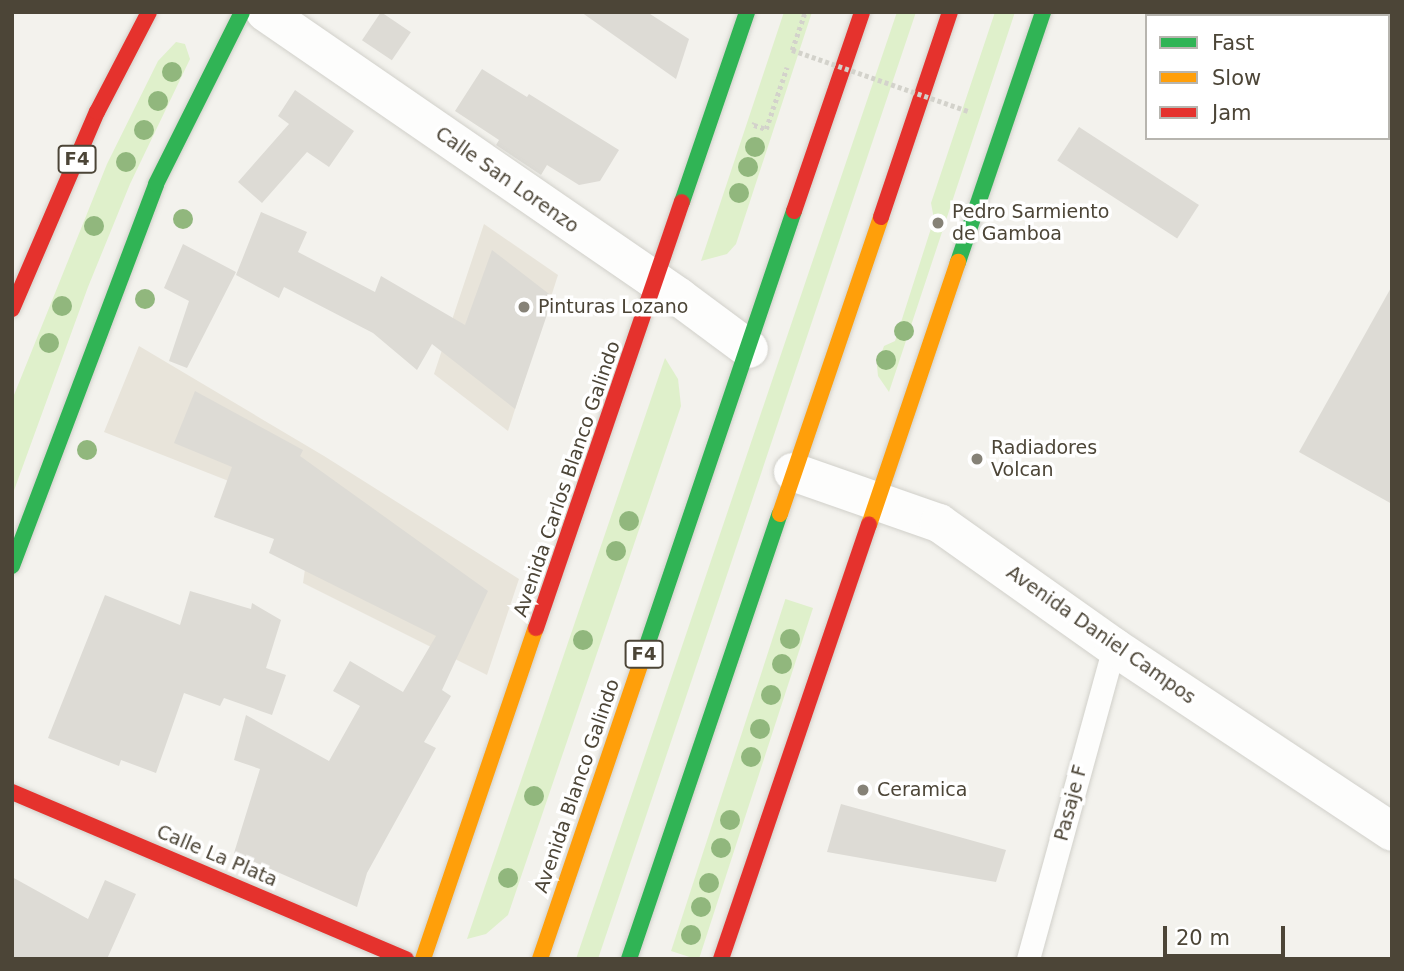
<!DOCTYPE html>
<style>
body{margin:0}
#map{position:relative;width:1404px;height:971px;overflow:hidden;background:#f3f2ed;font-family:"DejaVu Sans",sans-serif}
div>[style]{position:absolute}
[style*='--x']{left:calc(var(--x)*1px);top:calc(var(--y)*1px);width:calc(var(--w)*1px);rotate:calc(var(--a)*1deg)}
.residential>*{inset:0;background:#e8e4da}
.green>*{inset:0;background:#dff0cb;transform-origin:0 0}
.building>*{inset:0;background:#dddbd5;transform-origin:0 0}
.path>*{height:4.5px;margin-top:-2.25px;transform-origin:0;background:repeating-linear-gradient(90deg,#d3d2cb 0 3.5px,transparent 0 7px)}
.roads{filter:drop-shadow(0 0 2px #d1d0ca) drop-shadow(0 0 2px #d1d0ca)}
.lane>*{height:23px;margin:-11.5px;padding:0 11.5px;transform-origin:11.5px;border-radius:11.5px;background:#fdfdfc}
.street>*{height:38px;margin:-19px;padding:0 19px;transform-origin:19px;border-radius:19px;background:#fdfdfc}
.fast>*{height:16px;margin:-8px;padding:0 8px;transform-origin:8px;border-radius:8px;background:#30b455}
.slow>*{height:16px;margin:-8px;padding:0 8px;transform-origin:8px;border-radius:8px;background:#ff9f0a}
.jam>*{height:16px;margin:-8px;padding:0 8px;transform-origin:8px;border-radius:8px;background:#e5322d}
.path-bridge>*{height:4.5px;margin-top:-2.25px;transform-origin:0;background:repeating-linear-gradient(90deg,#d3d2cb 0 3.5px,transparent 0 7px)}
.trees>*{width:20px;height:20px;margin:-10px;border-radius:50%;background:#91b77d}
.dots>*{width:19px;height:19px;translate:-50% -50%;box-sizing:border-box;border:4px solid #fff;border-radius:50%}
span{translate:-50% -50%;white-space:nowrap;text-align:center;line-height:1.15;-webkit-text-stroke:7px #fff;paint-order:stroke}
.shield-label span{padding:2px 5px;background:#fff;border:2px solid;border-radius:5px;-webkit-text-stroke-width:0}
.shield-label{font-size:18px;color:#4c4537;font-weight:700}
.street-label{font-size:19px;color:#4c4537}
.poi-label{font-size:19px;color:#4c4537}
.left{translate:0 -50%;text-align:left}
.frame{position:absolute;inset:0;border:14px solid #4c4537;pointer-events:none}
.legend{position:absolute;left:1145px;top:14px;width:245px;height:126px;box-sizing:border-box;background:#fff;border:2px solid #b7b5af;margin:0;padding:9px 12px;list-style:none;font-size:21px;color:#4c4537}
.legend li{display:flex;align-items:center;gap:14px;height:35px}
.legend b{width:35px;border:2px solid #b7b5af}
.scale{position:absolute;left:1163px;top:926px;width:122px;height:32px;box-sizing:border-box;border:4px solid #4c4537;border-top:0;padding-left:9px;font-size:21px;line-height:24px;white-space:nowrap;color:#4c4537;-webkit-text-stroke:5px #fff;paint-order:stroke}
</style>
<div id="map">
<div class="residential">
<div style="clip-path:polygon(484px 224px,558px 275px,508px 431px,434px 374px)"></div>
<div style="clip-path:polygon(139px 346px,324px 456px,519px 579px,487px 675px,303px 583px,313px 514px,104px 432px)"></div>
</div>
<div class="green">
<div style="clip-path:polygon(784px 12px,812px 12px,736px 244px,727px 254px,701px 261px)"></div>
<div style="clip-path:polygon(897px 12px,916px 12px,598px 959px,576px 959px)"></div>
<div style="clip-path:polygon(995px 12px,1015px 12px,889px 392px,878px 376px,877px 366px,884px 346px,895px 341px,934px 219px,931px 203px)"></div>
<div style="clip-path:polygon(176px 42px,185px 44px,190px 59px,130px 184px,88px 287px,12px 496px,12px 400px,107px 164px,158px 61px)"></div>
<div style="clip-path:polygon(665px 358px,678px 379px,681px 406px,508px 915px,486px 934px,467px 939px)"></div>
<div style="left:813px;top:608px;width:370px;height:29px;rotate:108deg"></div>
</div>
<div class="building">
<div style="left:381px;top:12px;width:36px;height:34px;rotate:34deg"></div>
<div style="clip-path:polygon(581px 12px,647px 12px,689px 39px,676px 79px)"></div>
<div style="clip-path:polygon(482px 69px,527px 97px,529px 94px,619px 150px,600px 181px,579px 185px,547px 165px,541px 175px,496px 145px,499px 140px,455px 111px)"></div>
<div style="clip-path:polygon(295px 90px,354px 131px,329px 167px,307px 152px,262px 203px,238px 182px,289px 124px,278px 116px)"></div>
<div style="left:1079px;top:127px;width:143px;height:40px;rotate:33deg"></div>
<div style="clip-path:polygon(261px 212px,307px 232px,298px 252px,375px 292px,381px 276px,465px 325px,492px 250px,553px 297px,515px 409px,432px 344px,417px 370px,373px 333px,284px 287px,279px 298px,236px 275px)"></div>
<div style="clip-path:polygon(183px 244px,236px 272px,187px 368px,169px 361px,189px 301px,164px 288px)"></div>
<div style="clip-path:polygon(1392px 286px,1392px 504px,1299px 452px)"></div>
<div style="clip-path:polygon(195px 391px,303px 450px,300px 456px,488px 591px,442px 690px,451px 696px,424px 742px,436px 748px,367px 873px,357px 907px,234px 853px,260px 769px,234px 760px,246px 715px,329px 761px,360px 706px,333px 691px,350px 661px,403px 692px,436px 636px,269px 553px,274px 539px,214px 517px,232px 467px,174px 443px)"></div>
<div style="clip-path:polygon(190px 591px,251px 609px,252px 603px,281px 620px,266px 668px,286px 675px,272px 715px,224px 698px,220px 706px,184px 693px,156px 773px,121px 760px,119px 766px,48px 738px,105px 595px,180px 625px)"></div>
<div style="clip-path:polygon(841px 804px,1006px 850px,996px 882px,827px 852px)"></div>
<div style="clip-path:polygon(12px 877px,88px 919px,105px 880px,136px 894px,107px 959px,12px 959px)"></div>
</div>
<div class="path">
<div style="--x:792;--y:50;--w:40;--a:-71.1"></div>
<div style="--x:755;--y:123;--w:2;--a:117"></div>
<div style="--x:754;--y:125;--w:13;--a:18"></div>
<div style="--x:766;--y:129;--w:65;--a:-71.3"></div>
</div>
<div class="roads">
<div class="lane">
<div style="--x:1028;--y:959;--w:324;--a:-74.6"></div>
</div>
<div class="street">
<div style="--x:265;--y:12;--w:503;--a:34.54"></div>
<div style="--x:679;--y:297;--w:87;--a:36.6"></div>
<div style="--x:793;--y:472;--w:155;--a:19.3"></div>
<div style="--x:939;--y:523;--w:214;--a:35.3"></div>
<div style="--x:1114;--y:647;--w:334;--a:33.6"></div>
</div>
<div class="fast">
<div style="--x:1388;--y:42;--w:4;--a:27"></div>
<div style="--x:682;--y:202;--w:201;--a:-71.1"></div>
<div style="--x:958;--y:262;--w:264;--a:-71.2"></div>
<div style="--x:12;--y:566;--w:408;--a:-69.3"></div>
<div style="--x:156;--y:184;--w:192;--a:-63.4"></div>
<div style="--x:644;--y:654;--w:468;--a:-71.3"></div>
<div style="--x:629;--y:959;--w:470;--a:-71.3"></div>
</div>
<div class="slow">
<div style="--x:780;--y:514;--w:314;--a:-71.2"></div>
<div style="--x:869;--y:525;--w:278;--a:-71.3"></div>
<div style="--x:423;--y:959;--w:350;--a:-71.2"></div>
<div style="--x:540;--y:959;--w:322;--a:-71.2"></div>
</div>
<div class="jam">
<div style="--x:1340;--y:12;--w:7;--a:34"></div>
<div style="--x:794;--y:211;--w:210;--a:-71.1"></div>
<div style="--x:881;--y:217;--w:216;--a:-71.4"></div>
<div style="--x:12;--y:309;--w:215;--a:-66.7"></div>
<div style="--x:97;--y:112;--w:113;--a:-62.5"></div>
<div style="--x:536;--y:628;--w:450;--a:-71.1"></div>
<div style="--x:12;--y:792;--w:428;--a:23"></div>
<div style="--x:721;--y:959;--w:459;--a:-71.2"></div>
</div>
</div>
<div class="path-bridge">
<div style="--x:792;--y:50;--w:186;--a:19.1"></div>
</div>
<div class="trees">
<div style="left:172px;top:72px"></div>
<div style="left:158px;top:101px"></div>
<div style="left:144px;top:130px"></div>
<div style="left:755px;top:147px"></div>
<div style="left:126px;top:162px"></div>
<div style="left:748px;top:167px"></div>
<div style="left:739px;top:193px"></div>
<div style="left:183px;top:219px"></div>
<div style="left:94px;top:226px"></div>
<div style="left:145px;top:299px"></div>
<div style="left:62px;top:306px"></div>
<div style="left:904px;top:331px"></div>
<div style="left:49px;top:343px"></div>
<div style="left:886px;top:360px"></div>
<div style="left:87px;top:450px"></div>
<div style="left:629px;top:521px"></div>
<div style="left:616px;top:551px"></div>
<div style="left:790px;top:639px"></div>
<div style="left:583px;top:640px"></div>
<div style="left:782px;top:664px"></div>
<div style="left:771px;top:695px"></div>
<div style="left:760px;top:729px"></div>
<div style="left:751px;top:757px"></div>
<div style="left:534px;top:796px"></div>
<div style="left:730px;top:820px"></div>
<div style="left:721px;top:848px"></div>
<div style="left:508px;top:878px"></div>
<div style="left:709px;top:883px"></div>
<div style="left:701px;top:907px"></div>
<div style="left:691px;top:935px"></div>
</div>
<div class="dots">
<div style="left:938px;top:223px;background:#868277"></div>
<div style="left:524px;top:307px;background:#868277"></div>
<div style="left:977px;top:459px;background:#868277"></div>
<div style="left:863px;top:790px;background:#868277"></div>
</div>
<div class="shield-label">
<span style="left:77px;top:159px">F4</span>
<span style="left:644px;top:654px">F4</span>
</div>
<div class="street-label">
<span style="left:507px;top:180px;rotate:35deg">Calle San Lorenzo</span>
<span style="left:567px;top:479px;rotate:-71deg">Avenida Carlos Blanco Galindo</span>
<span style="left:1101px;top:635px;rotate:35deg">Avenida Daniel Campos</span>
<span style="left:577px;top:786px;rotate:-71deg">Avenida Blanco Galindo</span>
<span style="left:1071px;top:803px;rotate:-75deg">Pasaje F</span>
<span style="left:217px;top:856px;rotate:23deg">Calle La Plata</span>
</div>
<div class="poi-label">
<span class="left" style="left:952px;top:223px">Pedro Sarmiento<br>de Gamboa</span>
<span class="left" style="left:538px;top:307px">Pinturas Lozano</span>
<span class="left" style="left:991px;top:459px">Radiadores<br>Volcan</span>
<span class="left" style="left:877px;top:790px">Ceramica</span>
</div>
<div class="frame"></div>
<ul class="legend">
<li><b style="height:9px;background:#30b455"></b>Fast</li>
<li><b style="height:9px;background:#ff9f0a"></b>Slow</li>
<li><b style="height:9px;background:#e5322d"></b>Jam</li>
</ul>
<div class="scale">20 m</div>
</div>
